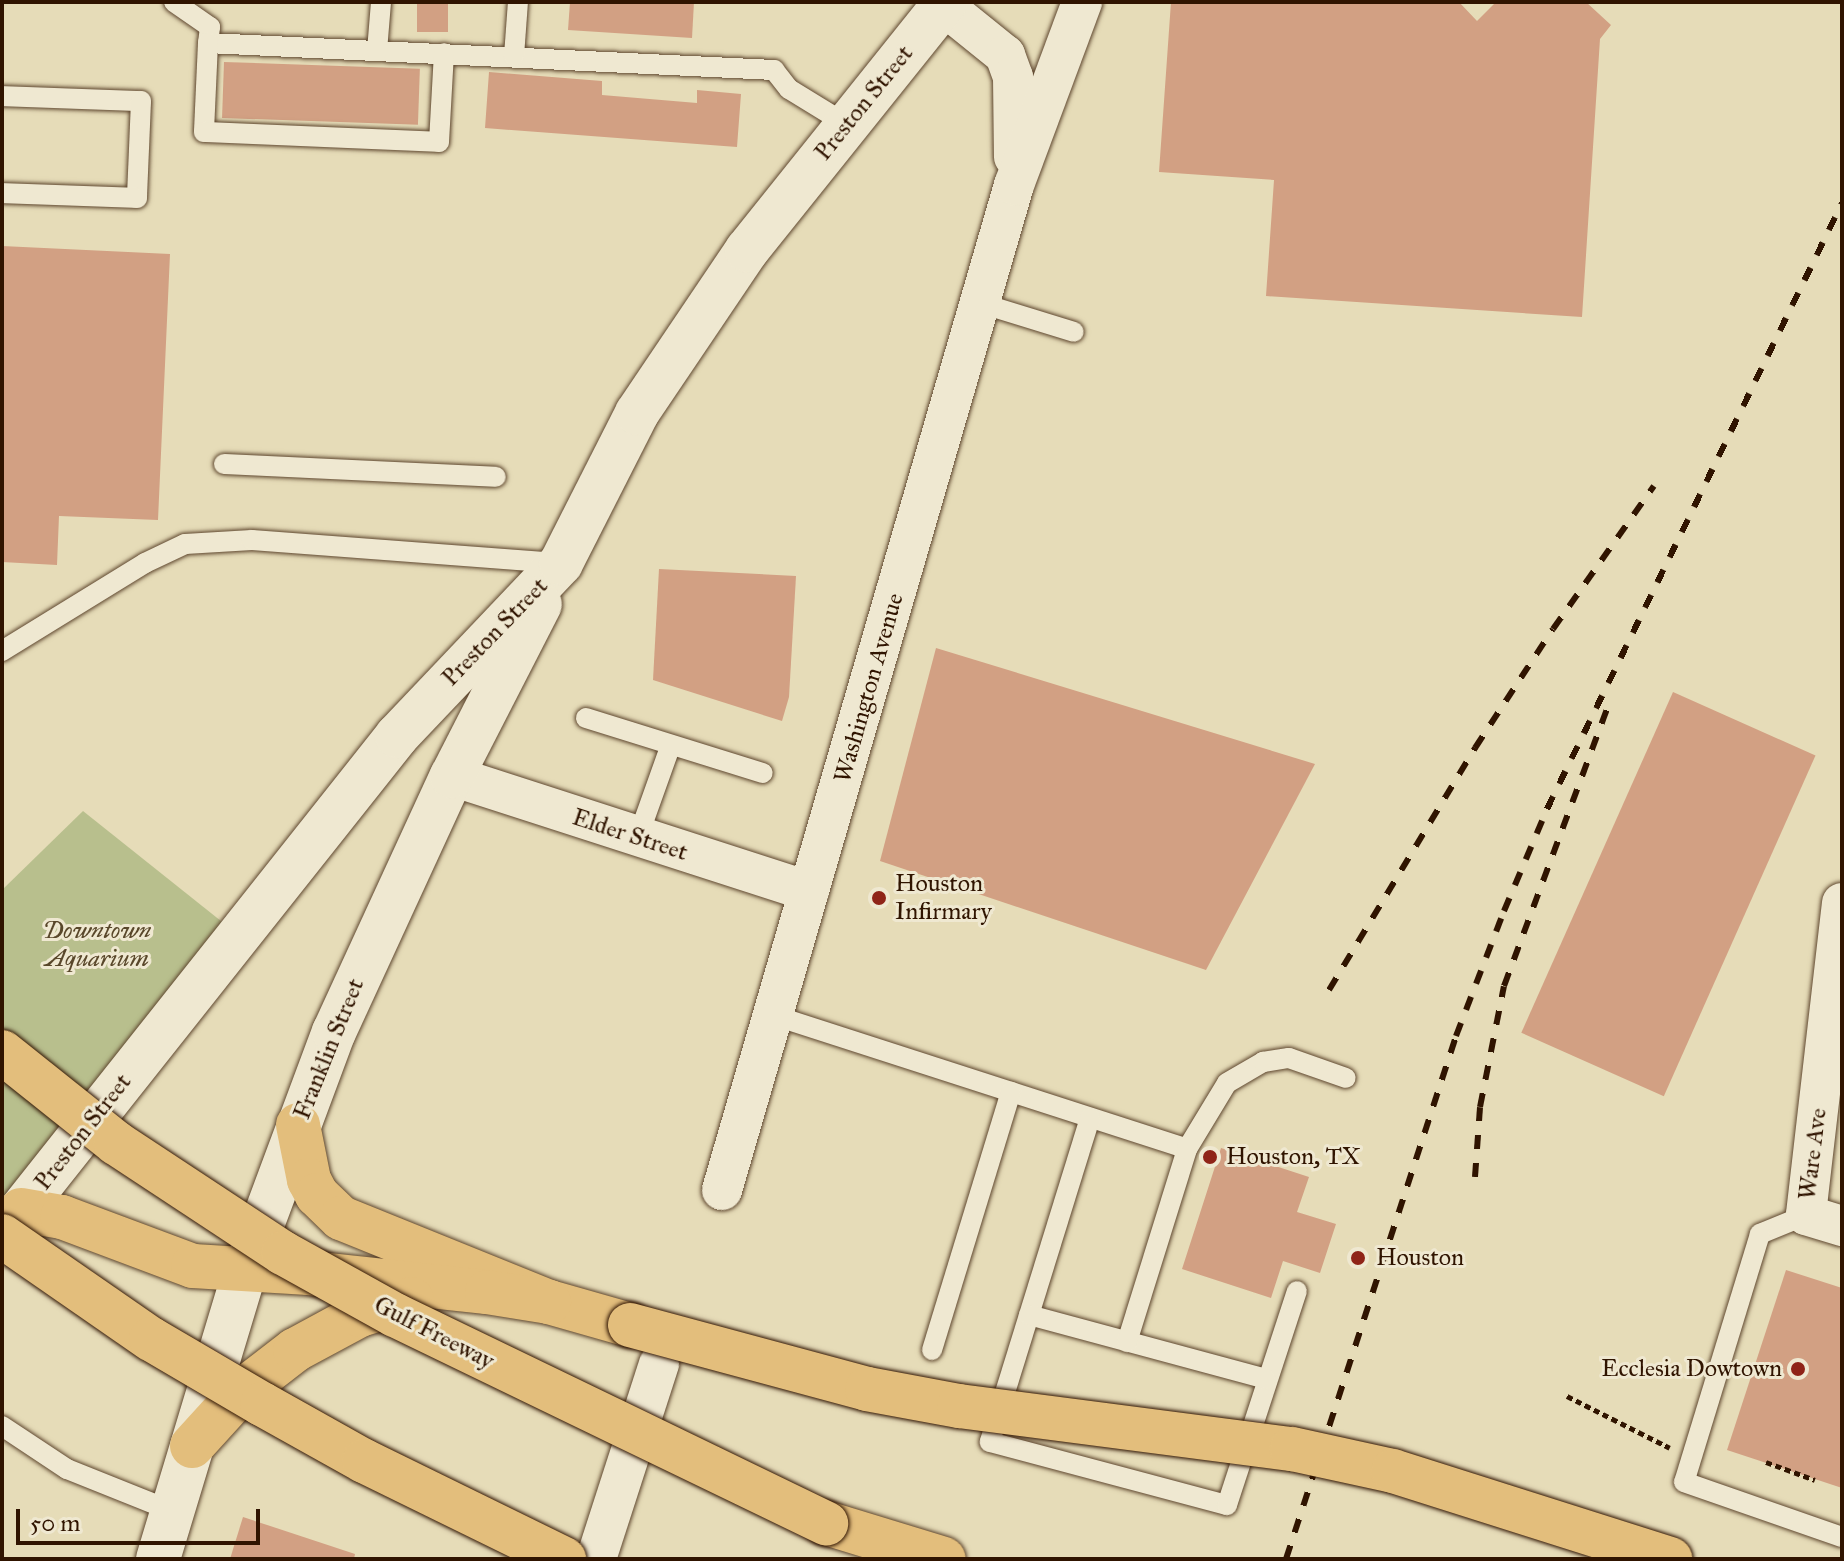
<!DOCTYPE html>
<style>
body{margin:0}
#map{position:relative;width:1844px;height:1561px;overflow:hidden;background:#e6dcb8;font-family:"IM FELL Great Primer",serif}
div>[style]{position:absolute}
[style*='--x']{left:calc(var(--x)*1px);top:calc(var(--y)*1px);width:calc(var(--w)*1px);rotate:calc(var(--a)*1deg)}
.green>*{inset:0;background:#b8bf8d}
.building>*{inset:0;background:#d2a083;transform-origin:0 0}
.path>*{height:5px;margin-top:-2.5px;transform-origin:0;background:repeating-linear-gradient(90deg,#301400 0 6px,transparent 0 10px)}
.roads{filter:drop-shadow(0 0 2px #5e462e) drop-shadow(0 0 2px #5e462e)}
.lane>*{height:20px;margin:-10px;padding:0 10px;transform-origin:10px;border-radius:10px;background:#efe8d1}
.street>*{height:40px;margin:-20px;padding:0 20px;transform-origin:20px;border-radius:20px;background:#efe8d1}
.secondary>*{height:44px;margin:-22px;padding:0 22px;transform-origin:22px;border-radius:22px;background:#efe8d1}
.highway>*{height:44px;margin:-22px;padding:0 22px;transform-origin:22px;border-radius:22px;background:#e3be7c}
.rail>*{height:6px;margin-top:-3px;transform-origin:0;background:repeating-linear-gradient(90deg,#301400 0 14px,transparent 0 28px)}
.bridges{filter:drop-shadow(0 0 2px #301400) drop-shadow(0 0 2px #301400)}
.highway-bridge>*{height:44px;margin:-22px;padding:0 22px;transform-origin:22px;border-radius:22px;background:#e3be7c}
.dots>*{width:22px;height:22px;translate:-50% -50%;box-sizing:border-box;border:4px solid #efe8d1;border-radius:50%}
span{translate:-50% -50%;white-space:nowrap;text-align:center;line-height:1.15;-webkit-text-stroke:6px #efe8d1;paint-order:stroke}
.street-label{font-size:24px;color:#301400}
.poi-label{font-size:24px;color:#301400}
.left{translate:0 -50%;text-align:left}
.right{translate:-100% -50%;text-align:right}
.park-label{font-size:24px;color:#59472a;font-style:italic}
.frame{position:absolute;inset:0;border:4px solid #301400;pointer-events:none}
.scale{position:absolute;left:16px;top:1509px;width:244px;height:36px;box-sizing:border-box;border:4px solid #301400;border-top:0;padding-left:10px;font-size:24px;line-height:28px;white-space:nowrap;color:#301400;-webkit-text-stroke:6px #efe8d1;paint-order:stroke}
</style>
<div id="map">
<div class="green">
<div style="clip-path:polygon(83px 811px,231px 929px,2px 1219px,2px 890px)"></div>
</div>
<div class="building">
<div style="left:417px;top:2px;width:31px;height:30px"></div>
<div style="clip-path:polygon(570px 2px,694px 2px,692px 38px,568px 30px)"></div>
<div style="clip-path:polygon(1171px 2px,1459px 2px,1477px 21px,1496px 2px,1586px 2px,1611px 25px,1600px 39px,1582px 317px,1266px 296px,1274px 180px,1159px 172px)"></div>
<div style="left:224px;top:62px;width:196px;height:56px;rotate:2deg"></div>
<div style="clip-path:polygon(489px 72px,602px 81px,602px 95px,697px 103px,697px 90px,741px 94px,737px 147px,485px 128px)"></div>
<div style="clip-path:polygon(2px 246px,170px 254px,158px 520px,59px 516px,57px 565px,2px 562px)"></div>
<div style="clip-path:polygon(659px 569px,796px 576px,789px 697px,782px 721px,653px 680px)"></div>
<div style="clip-path:polygon(936px 648px,1315px 764px,1206px 970px,880px 861px)"></div>
<div style="left:1673px;top:692px;width:156px;height:373px;rotate:24deg"></div>
<div style="clip-path:polygon(1221px 1148px,1309px 1177px,1297px 1212px,1336px 1224px,1320px 1273px,1283px 1261px,1271px 1298px,1182px 1269px)"></div>
<div style="clip-path:polygon(1786px 1270px,1842px 1288px,1842px 1488px,1727px 1450px)"></div>
<div style="clip-path:polygon(243px 1517px,355px 1554px,354px 1559px,230px 1559px)"></div>
</div>
<div class="path">
<div style="--x:1567;--y:1396;--w:115;--a:26.8"></div>
<div style="--x:1766;--y:1462;--w:52;--a:20.2"></div>
</div>
<div class="roads">
<div class="lane">
<div style="--x:174;--y:2;--w:44;--a:34.8"></div>
<div style="--x:210;--y:27;--w:16;--a:97"></div>
<div style="--x:208;--y:43;--w:567;--a:2.73"></div>
<div style="--x:774;--y:70;--w:24;--a:52"></div>
<div style="--x:789;--y:89;--w:67;--a:31.6"></div>
<div style="--x:208;--y:43;--w:89;--a:92.6"></div>
<div style="--x:204;--y:132;--w:235;--a:2.4"></div>
<div style="--x:439;--y:142;--w:89;--a:-86.8"></div>
<div style="--x:377;--y:51;--w:49;--a:-85.3"></div>
<div style="--x:514;--y:56;--w:54;--a:-85.8"></div>
<div style="--x:2;--y:96;--w:139;--a:2.1"></div>
<div style="--x:141;--y:101;--w:97;--a:92.4"></div>
<div style="--x:137;--y:198;--w:135;--a:-177.9"></div>
<div style="--x:980;--y:303;--w:98;--a:17.1"></div>
<div style="--x:224;--y:464;--w:272;--a:2.7"></div>
<div style="--x:2;--y:651;--w:168;--a:-31.6"></div>
<div style="--x:145;--y:563;--w:44;--a:-25.4"></div>
<div style="--x:185;--y:544;--w:67;--a:-3.4"></div>
<div style="--x:252;--y:540;--w:306;--a:4.3"></div>
<div style="--x:586;--y:718;--w:185;--a:17.3"></div>
<div style="--x:638;--y:837;--w:96;--a:-70.4"></div>
<div style="--x:773;--y:1015;--w:435;--a:17.9"></div>
<div style="--x:1090;--y:1118;--w:339;--a:107.2"></div>
<div style="--x:990;--y:1442;--w:245;--a:14.9"></div>
<div style="--x:1227;--y:1505;--w:225;--a:-71.9"></div>
<div style="--x:1806;--y:1215;--w:50;--a:157.6"></div>
<div style="--x:1760;--y:1234;--w:259;--a:107"></div>
<div style="--x:1684;--y:1482;--w:167;--a:19.2"></div>
<div style="--x:1029;--y:1315;--w:245;--a:15.1"></div>
<div style="--x:1127;--y:1342;--w:202;--a:-72.7"></div>
<div style="--x:1187;--y:1149;--w:77;--a:-58.8"></div>
<div style="--x:1227;--y:1083;--w:42;--a:-30.3"></div>
<div style="--x:1263;--y:1062;--w:26;--a:-9"></div>
<div style="--x:1289;--y:1058;--w:60;--a:19.3"></div>
<div style="--x:932;--y:1350;--w:270;--a:-73"></div>
<div style="--x:2;--y:1426;--w:78;--a:33.5"></div>
<div style="--x:67;--y:1469;--w:113;--a:21.8"></div>
</div>
<div class="street">
<div style="--x:943;--y:5;--w:80;--a:38.9"></div>
<div style="--x:1005;--y:55;--w:23;--a:70"></div>
<div style="--x:1013;--y:77;--w:80;--a:89.3"></div>
<div style="--x:452;--y:776;--w:375;--a:17.9"></div>
<div style="--x:1842;--y:903;--w:314;--a:96.6"></div>
<div style="--x:1806;--y:1215;--w:38;--a:17"></div>
<div style="--x:722;--y:1190;--w:1047;--a:-73.8"></div>
<div style="--x:1014;--y:185;--w:195;--a:-69.6"></div>
<div style="--x:596;--y:1559;--w:205;--a:-72.1"></div>
</div>
<div class="secondary">
<div style="--x:2;--y:1234;--w:636;--a:-51.58"></div>
<div style="--x:397;--y:736;--w:238;--a:-46.5"></div>
<div style="--x:561;--y:563;--w:168;--a:-63.1"></div>
<div style="--x:637;--y:413;--w:197;--a:-56"></div>
<div style="--x:747;--y:250;--w:318;--a:-51.3"></div>
<div style="--x:158;--y:1559;--w:304;--a:-73.2"></div>
<div style="--x:246;--y:1268;--w:252;--a:-69.6"></div>
<div style="--x:334;--y:1032;--w:282;--a:-65.3"></div>
<div style="--x:452;--y:776;--w:193;--a:-62.9"></div>
</div>
<div class="highway">
<div style="--x:298;--y:1125;--w:56;--a:78.7"></div>
<div style="--x:309;--y:1180;--w:17;--a:62"></div>
<div style="--x:317;--y:1195;--w:33;--a:44"></div>
<div style="--x:341;--y:1218;--w:224;--a:22"></div>
<div style="--x:549;--y:1302;--w:84;--a:15.9"></div>
<div style="--x:21;--y:1210;--w:42;--a:9.7"></div>
<div style="--x:62;--y:1217;--w:140;--a:20.5"></div>
<div style="--x:193;--y:1266;--w:116;--a:3.5"></div>
<div style="--x:309;--y:1273;--w:179;--a:6.1"></div>
<div style="--x:487;--y:1292;--w:63;--a:9.2"></div>
<div style="--x:192;--y:1446;--w:74;--a:-47.7"></div>
<div style="--x:242;--y:1391;--w:67;--a:-37.7"></div>
<div style="--x:295;--y:1350;--w:74;--a:-28.3"></div>
<div style="--x:360;--y:1315;--w:54;--a:-17.1"></div>
<div style="--x:826;--y:1523;--w:123;--a:17"></div>
</div>
</div>
<div class="rail">
<div style="--x:1329;--y:990;--w:283;--a:-58.9"></div>
<div style="--x:1475;--y:748;--w:142;--a:-56.8"></div>
<div style="--x:1553;--y:629;--w:175;--a:-54.8"></div>
<div style="--x:1475;--y:1177;--w:70;--a:-85.9"></div>
<div style="--x:1480;--y:1107;--w:123;--a:-78.8"></div>
<div style="--x:1504;--y:986;--w:296;--a:-69.6"></div>
<div style="--x:1286;--y:1559;--w:550;--a:-71.99"></div>
<div style="--x:1456;--y:1036;--w:134;--a:-69"></div>
<div style="--x:1504;--y:911;--w:111;--a:-67.1"></div>
<div style="--x:1547;--y:809;--w:674;--a:-64.04"></div>
</div>
<div class="bridges">
<div class="highway-bridge">
<div style="--x:2;--y:1052;--w:146;--a:38.6"></div>
<div style="--x:116;--y:1143;--w:200;--a:33.4"></div>
<div style="--x:283;--y:1253;--w:128;--a:29"></div>
<div style="--x:395;--y:1315;--w:479;--a:25.8"></div>
<div style="--x:2;--y:1236;--w:181;--a:34.7"></div>
<div style="--x:151;--y:1339;--w:129;--a:30.4"></div>
<div style="--x:262;--y:1404;--w:117;--a:29.2"></div>
<div style="--x:364;--y:1461;--w:223;--a:26.1"></div>
<div style="--x:630;--y:1325;--w:245;--a:15.1"></div>
<div style="--x:867;--y:1389;--w:94;--a:10.5"></div>
<div style="--x:959;--y:1406;--w:336;--a:7.4"></div>
<div style="--x:1292;--y:1449;--w:103;--a:12.3"></div>
<div style="--x:1393;--y:1471;--w:291;--a:17.6"></div>
</div>
</div>
<div class="dots">
<div style="left:879px;top:898px;background:#8f2418"></div>
<div style="left:1210px;top:1157px;background:#8f2418"></div>
<div style="left:1358px;top:1258px;background:#8f2418"></div>
<div style="left:1798px;top:1369px;background:#8f2418"></div>
</div>
<div class="street-label">
<span style="left:864px;top:103px;rotate:-51deg">Preston Street</span>
<span style="left:495px;top:632px;rotate:-46deg">Preston Street</span>
<span style="left:869px;top:688px;rotate:-74deg">Washington Avenue</span>
<span style="left:630px;top:835px;rotate:18deg">Elder Street</span>
<span style="left:329px;top:1049px;rotate:-68deg">Franklin Street</span>
<span style="left:83px;top:1132px;rotate:-52deg">Preston Street</span>
<span style="left:1813px;top:1154px;rotate:-83deg">Ware Ave</span>
<span style="left:434px;top:1333px;rotate:27deg">Gulf Freeway</span>
</div>
<div class="poi-label">
<span class="left" style="left:895px;top:898px">Houston<br>Infirmary</span>
<span class="left" style="left:1226px;top:1157px">Houston, TX</span>
<span class="left" style="left:1376px;top:1258px">Houston</span>
<span class="right" style="left:1782px;top:1369px">Ecclesia Dowtown</span>
</div>
<div class="park-label">
<span style="left:97px;top:945px">Downtown<br>Aquarium</span>
</div>
<div class="frame"></div>
<div class="scale">50 m</div>
</div>
